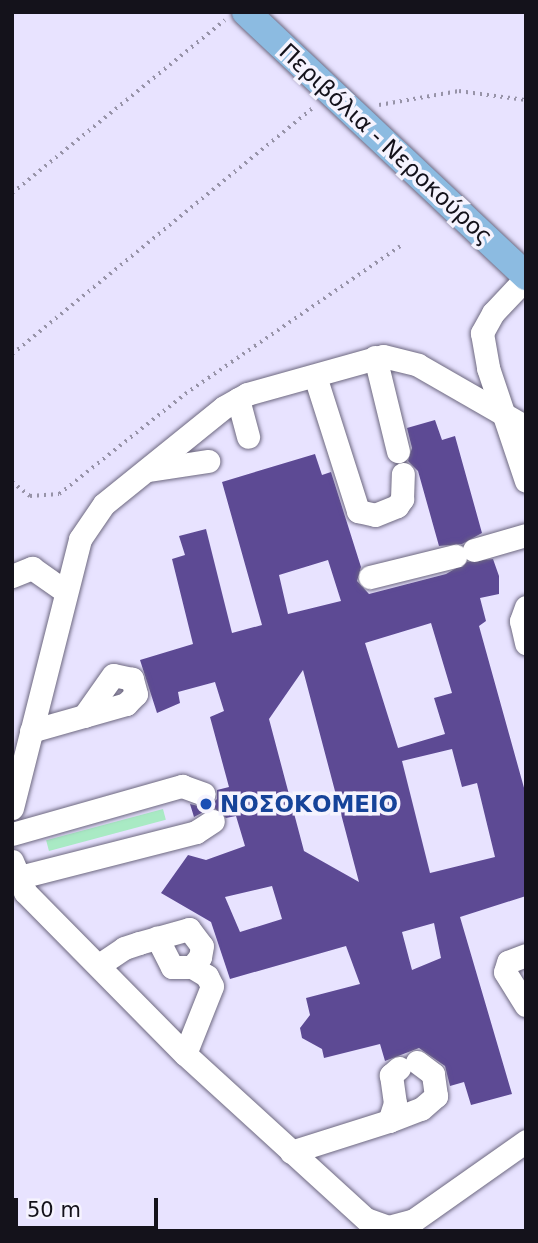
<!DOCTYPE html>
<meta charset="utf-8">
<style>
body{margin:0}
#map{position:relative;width:538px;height:1243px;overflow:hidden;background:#e8e3ff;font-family:"DejaVu Sans",sans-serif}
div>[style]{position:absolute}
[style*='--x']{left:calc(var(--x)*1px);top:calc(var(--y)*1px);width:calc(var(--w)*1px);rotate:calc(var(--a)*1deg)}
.green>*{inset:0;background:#a9eac4;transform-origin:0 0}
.building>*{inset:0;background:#5d4a94}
.path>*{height:3.5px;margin-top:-1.75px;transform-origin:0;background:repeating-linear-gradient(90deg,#9793a8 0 2px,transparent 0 7px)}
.roads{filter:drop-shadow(0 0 2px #6d6880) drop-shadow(0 0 2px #6d6880)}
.minor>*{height:23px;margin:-11.5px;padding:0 11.5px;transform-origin:11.5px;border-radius:11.5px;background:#fff}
.major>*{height:28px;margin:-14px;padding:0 14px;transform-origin:14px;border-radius:14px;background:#8cbbe1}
.dots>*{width:19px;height:19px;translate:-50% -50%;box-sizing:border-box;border:4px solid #f5f3fe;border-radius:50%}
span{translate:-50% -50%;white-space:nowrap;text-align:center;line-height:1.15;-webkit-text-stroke:7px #f5f3fe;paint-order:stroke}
.street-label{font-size:23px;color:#14121b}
.transit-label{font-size:23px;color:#164399;font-weight:700}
.left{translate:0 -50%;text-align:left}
.frame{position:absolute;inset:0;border:14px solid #14121b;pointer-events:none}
.scale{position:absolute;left:14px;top:1198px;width:144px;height:32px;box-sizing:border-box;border:4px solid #14121b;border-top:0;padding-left:9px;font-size:21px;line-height:24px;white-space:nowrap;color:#14121b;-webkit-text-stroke:5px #f5f3fe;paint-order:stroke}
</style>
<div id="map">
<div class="green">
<div style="left:163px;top:809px;width:11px;height:121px;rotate:75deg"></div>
</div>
<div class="building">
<div style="clip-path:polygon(435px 420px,442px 440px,455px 436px,482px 533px,462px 544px,439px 546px,418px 471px,408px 461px,412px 448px,407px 428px)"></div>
<div style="clip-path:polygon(evenodd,315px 454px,322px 475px,331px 472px,361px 567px,357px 581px,369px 594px,446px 574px,467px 562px,493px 559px,499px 576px,499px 594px,480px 598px,486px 621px,479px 626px,526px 795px,526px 896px,460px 917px,512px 1094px,471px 1105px,464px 1082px,450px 1086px,445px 1066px,419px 1048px,385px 1061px,380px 1044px,324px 1058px,322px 1049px,302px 1038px,300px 1028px,310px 1015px,306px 998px,360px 984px,346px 946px,230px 979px,211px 922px,161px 893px,188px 855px,206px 860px,245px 846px,236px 816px,226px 818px,213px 807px,194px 817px,190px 804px,207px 808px,217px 799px,217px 790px,229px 787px,210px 717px,224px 711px,215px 682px,178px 692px,180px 703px,157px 713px,140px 660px,193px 644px,172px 559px,185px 555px,179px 536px,206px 529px,232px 633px,262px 625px,222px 482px,315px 454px,328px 560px,341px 601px,288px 614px,279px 575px,328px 560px,315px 454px,431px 623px,452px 693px,434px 698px,445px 734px,398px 748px,365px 643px,431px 623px,315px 454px,303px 670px,359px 882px,304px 851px,269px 719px,303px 670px,315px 454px,452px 749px,462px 787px,477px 783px,495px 857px,430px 873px,402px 761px,452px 749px,315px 454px,272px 886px,282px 919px,240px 932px,225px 897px,272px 886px,315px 454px,434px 923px,441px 958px,412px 970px,402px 932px,434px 923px)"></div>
</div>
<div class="path">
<div style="--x:379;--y:105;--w:81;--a:-9.9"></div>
<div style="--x:459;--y:91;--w:68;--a:7.7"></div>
<div style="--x:12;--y:193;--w:274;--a:-39.1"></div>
<div style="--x:12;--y:354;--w:390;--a:-39.3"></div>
<div style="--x:12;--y:482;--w:23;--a:38"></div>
<div style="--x:30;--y:496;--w:29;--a:-4"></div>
<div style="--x:59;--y:494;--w:161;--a:-38.4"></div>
<div style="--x:185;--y:394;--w:261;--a:-34.5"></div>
</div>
<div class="roads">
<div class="minor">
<div style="--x:526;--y:278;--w:48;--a:133.3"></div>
<div style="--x:493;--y:313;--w:23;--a:119"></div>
<div style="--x:482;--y:333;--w:36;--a:80"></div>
<div style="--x:488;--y:368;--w:119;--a:71.4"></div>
<div style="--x:375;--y:357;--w:97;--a:76.3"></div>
<div style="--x:315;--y:376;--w:142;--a:72.3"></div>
<div style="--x:358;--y:511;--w:17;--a:13"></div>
<div style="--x:375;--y:515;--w:24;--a:-22"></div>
<div style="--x:397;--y:506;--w:9;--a:-54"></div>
<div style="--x:402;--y:499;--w:25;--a:-88"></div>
<div style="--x:238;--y:399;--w:39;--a:75"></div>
<div style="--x:149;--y:470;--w:60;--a:-8.7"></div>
<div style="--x:474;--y:550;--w:54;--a:-16.1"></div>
<div style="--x:12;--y:576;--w:22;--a:-22"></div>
<div style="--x:32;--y:568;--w:38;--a:35"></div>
<div style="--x:370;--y:577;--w:88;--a:-13.9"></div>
<div style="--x:526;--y:607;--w:15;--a:110"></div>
<div style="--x:521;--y:621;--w:23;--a:77"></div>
<div style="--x:31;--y:731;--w:55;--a:-15.8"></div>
<div style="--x:84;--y:716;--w:44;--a:-15.9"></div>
<div style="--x:126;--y:704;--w:14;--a:-45"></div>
<div style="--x:136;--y:694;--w:16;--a:-105"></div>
<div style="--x:132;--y:679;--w:19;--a:-168"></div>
<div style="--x:113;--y:675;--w:50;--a:125.3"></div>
<div style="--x:12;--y:808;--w:277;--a:-75.8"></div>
<div style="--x:80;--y:539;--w:42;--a:-55.6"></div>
<div style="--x:104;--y:504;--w:154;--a:-38.9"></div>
<div style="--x:224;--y:407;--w:26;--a:-29"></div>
<div style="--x:247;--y:394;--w:141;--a:-15.6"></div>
<div style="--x:383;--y:356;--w:36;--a:14"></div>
<div style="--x:418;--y:365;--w:125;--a:29.9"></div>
<div style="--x:12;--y:834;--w:177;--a:-15.8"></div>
<div style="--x:182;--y:786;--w:23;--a:20"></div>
<div style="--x:12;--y:861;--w:34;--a:67"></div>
<div style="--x:25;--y:892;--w:228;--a:45.4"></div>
<div style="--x:185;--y:1054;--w:245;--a:42.4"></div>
<div style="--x:366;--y:1219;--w:23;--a:20"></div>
<div style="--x:388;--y:1227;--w:27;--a:-15"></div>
<div style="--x:414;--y:1220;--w:137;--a:-35.2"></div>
<div style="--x:12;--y:879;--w:190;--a:-14.3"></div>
<div style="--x:196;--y:832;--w:20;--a:-33"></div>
<div style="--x:526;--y:955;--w:19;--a:159"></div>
<div style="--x:508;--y:962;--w:10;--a:107"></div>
<div style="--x:505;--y:972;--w:39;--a:58"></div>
<div style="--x:99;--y:965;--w:30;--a:-34"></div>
<div style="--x:124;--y:948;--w:16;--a:-18"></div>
<div style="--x:139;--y:943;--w:52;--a:-15.6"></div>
<div style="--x:189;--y:929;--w:21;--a:53"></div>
<div style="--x:202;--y:946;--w:11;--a:100"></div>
<div style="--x:200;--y:957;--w:13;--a:129"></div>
<div style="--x:192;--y:967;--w:20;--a:180"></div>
<div style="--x:172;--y:967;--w:33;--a:-117"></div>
<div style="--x:185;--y:1054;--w:73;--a:-68.3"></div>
<div style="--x:212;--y:986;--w:11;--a:-117"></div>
<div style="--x:207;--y:976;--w:17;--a:-149"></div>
<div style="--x:399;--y:1068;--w:11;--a:139"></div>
<div style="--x:391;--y:1075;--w:28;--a:82"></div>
<div style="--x:395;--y:1103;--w:19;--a:108"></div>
<div style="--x:389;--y:1121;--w:34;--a:-21"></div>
<div style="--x:421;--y:1109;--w:20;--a:-41"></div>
<div style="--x:436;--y:1096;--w:22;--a:-98"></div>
<div style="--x:433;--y:1074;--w:20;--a:-143"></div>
<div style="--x:291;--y:1152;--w:103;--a:-17.6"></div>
</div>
<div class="major">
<div style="--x:246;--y:12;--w:385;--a:43.3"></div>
</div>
</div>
<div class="dots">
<div style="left:206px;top:804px;background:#1a4fb4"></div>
</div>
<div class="street-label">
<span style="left:386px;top:144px;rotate:43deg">Περιβόλια - Νεροκούρος</span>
</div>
<div class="transit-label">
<span class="left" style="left:220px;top:804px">ΝΟΣΟΚΟΜΕΙΟ</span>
</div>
<div class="frame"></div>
<div class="scale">50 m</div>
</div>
